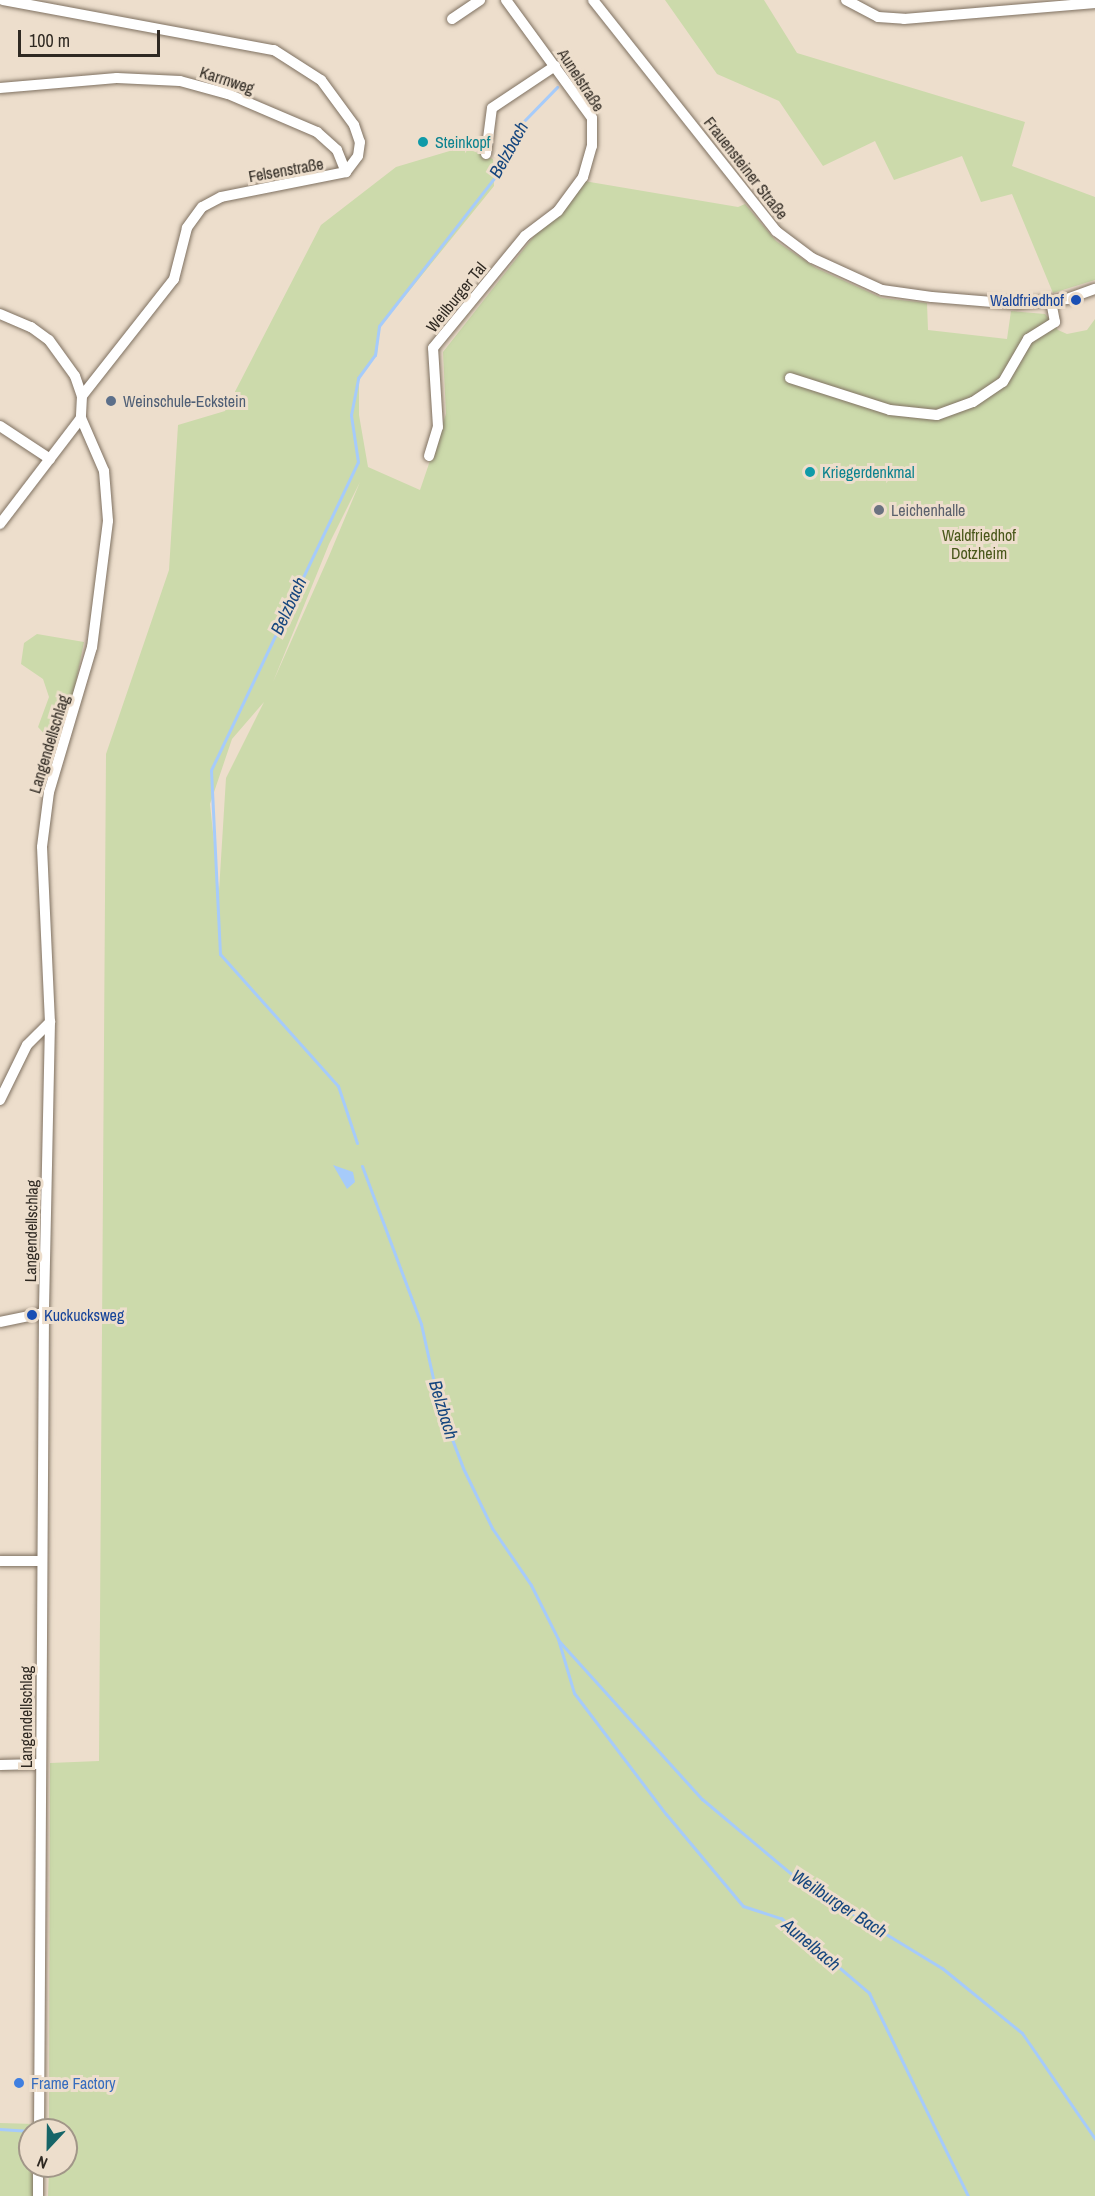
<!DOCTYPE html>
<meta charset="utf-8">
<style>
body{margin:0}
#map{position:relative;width:1095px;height:2196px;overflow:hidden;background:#eddecc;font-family:"Archivo Narrow",sans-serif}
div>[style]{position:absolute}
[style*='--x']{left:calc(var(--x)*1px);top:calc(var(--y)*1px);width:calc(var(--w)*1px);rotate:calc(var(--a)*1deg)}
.green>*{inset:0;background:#ccdaab}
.water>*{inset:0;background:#a6cbfa}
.stream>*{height:3px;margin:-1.5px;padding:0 1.5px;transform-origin:1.5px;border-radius:1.5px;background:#a6cbfa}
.roads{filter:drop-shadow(0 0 2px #7f7161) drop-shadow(0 0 2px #7f7161)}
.street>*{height:10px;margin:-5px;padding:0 5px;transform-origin:5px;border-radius:5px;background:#fff}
.dots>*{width:16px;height:16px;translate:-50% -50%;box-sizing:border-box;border:3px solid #eddecc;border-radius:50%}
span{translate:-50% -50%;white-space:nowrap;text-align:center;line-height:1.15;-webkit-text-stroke:6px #eddecc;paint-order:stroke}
.street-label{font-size:16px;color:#2f2922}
.culture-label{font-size:16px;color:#0d838f}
.left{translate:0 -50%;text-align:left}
.transit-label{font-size:16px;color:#164399}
.right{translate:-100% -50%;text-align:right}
.service-label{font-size:16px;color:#4e5e75}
.worship-label{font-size:16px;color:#5b616d}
.park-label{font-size:16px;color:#49571a}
.shop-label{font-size:16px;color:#366cbe}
.water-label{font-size:18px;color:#16467e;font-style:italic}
.north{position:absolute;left:18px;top:2118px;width:60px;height:60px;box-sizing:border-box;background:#eddecc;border:2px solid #a19688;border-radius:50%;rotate:202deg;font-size:16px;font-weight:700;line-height:24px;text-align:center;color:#2f2922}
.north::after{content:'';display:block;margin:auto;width:21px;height:27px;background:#166568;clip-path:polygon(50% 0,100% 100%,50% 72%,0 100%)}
.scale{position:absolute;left:18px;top:30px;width:142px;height:27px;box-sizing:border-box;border:3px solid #2f2922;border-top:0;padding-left:8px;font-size:18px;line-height:21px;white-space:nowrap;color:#2f2922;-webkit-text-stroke:4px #eddecc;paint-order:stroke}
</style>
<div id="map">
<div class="green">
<div style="clip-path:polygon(665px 0,764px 0,797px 53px,1025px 122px,1012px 166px,1095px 197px,1095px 280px,1053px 293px,1012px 194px,981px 202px,962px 156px,894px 180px,875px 141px,823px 166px,779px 101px,717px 74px)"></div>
<div style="clip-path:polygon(evenodd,463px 147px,493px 159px,494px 186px,380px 327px,377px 355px,359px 379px,359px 415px,368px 467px,420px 490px,446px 414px,443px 352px,578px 180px,738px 207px,745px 204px,776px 241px,816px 268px,882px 298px,927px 303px,928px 330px,1007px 339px,1011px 311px,1045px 314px,1058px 330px,1067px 334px,1087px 330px,1095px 319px,1095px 2196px,48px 2196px,49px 2166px,66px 2166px,66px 2130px,49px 2130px,50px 1763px,99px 1761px,106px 754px,169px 570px,178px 425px,225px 411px,321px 225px,396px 167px,463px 147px,360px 482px,329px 556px,273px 682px,329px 544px,360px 482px,463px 147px,264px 702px,226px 778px,219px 891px,210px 804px,232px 739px,264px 702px)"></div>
<div style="clip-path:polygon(37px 634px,84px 642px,73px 696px,56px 739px,47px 737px,38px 727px,49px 697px,43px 679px,21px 664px,24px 643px)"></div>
<div style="clip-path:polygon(0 2123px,35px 2124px,35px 2130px,30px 2130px,34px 2196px,0 2196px)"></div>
</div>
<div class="water">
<div style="clip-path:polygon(333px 1165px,353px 1172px,355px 1182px,347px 1189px)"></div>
</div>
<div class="stream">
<div style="--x:357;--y:1143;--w:60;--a:-108.4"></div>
<div style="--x:338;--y:1086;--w:177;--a:-131.8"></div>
<div style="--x:220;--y:954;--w:184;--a:-92.8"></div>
<div style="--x:211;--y:770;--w:341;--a:-64.5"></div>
<div style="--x:358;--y:462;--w:48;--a:-98.5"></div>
<div style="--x:351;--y:415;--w:38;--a:-79"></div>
<div style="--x:358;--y:378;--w:29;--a:-54"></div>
<div style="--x:375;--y:355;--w:29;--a:-82"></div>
<div style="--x:379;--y:326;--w:202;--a:-52.1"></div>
<div style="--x:503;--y:167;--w:49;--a:-66"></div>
<div style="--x:523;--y:122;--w:49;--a:-45.8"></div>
<div style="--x:362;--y:1166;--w:169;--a:69.5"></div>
<div style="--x:421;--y:1324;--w:83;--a:77.5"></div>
<div style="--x:439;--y:1405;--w:67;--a:69.1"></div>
<div style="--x:463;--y:1468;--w:67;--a:64.2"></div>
<div style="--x:492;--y:1528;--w:69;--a:55.6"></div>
<div style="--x:531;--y:1585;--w:60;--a:63.4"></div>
<div style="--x:558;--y:1639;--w:56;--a:73.5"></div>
<div style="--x:574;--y:1693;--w:152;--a:52.8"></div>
<div style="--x:666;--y:1814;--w:120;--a:50.1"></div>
<div style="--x:743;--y:1906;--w:40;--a:18"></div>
<div style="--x:781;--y:1918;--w:116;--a:40.4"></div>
<div style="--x:869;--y:1993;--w:226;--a:64"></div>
<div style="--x:559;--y:1641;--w:213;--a:47.9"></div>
<div style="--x:702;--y:1799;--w:131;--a:40"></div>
<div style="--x:802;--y:1883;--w:164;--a:31.3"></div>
<div style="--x:942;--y:1968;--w:103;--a:39.1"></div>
<div style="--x:1022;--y:2033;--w:129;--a:55.4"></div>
<div style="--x:0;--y:2129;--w:30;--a:4"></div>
</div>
<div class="roads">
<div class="street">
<div style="--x:3;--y:0;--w:276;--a:10.5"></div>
<div style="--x:274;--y:50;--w:56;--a:32.6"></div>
<div style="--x:321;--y:80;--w:56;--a:53.7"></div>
<div style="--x:354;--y:125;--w:18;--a:71"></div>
<div style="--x:360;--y:142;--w:14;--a:98"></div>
<div style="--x:358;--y:156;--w:20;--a:127"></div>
<div style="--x:346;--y:172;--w:127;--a:168.7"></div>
<div style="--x:221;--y:197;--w:21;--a:152"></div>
<div style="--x:202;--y:207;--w:26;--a:126"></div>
<div style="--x:187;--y:228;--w:53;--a:104.3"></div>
<div style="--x:174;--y:279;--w:149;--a:128.2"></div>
<div style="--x:593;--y:0;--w:295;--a:51.6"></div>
<div style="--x:776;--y:231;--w:45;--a:36.9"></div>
<div style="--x:812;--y:258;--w:77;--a:24.6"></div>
<div style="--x:882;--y:290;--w:50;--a:8"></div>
<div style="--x:932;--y:297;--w:85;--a:4.7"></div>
<div style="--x:1017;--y:304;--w:50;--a:-5.7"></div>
<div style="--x:1067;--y:299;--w:30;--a:-20"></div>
<div style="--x:846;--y:0;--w:36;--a:28"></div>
<div style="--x:878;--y:17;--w:26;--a:4"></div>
<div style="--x:904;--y:19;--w:192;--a:-4.8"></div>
<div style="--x:452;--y:19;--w:34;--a:-34"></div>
<div style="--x:0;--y:88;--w:117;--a:-4.9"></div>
<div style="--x:117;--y:78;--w:63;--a:2.7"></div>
<div style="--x:180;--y:81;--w:50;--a:15.2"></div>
<div style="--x:228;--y:94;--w:97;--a:23.1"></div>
<div style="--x:317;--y:132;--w:27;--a:42"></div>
<div style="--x:337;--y:150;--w:24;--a:68"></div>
<div style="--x:486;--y:154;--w:46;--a:-82.6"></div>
<div style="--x:492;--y:108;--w:76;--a:-33.7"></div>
<div style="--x:0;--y:314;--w:34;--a:23"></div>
<div style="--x:31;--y:327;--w:22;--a:36"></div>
<div style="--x:49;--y:340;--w:44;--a:54.2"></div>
<div style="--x:75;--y:376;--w:21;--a:71"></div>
<div style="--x:82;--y:396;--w:22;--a:93"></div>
<div style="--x:81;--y:418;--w:58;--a:66.5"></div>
<div style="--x:104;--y:471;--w:50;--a:85.4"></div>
<div style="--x:108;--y:521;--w:127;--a:97.2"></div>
<div style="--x:92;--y:647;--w:151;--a:106.5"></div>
<div style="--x:49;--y:792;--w:55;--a:97.3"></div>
<div style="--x:42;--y:847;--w:175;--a:87.4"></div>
<div style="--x:50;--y:1022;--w:291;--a:91.2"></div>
<div style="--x:44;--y:1313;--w:817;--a:90.35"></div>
<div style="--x:790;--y:378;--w:105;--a:17.7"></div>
<div style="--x:890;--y:410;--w:47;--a:6.1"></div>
<div style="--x:937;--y:415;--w:38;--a:-20"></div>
<div style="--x:973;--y:402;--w:36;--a:-34"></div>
<div style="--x:1003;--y:382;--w:50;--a:-59.8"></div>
<div style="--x:1028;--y:339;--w:32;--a:-32"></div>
<div style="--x:1055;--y:322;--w:21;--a:-101"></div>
<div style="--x:0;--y:426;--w:60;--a:33.4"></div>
<div style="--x:429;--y:456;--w:30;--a:-73"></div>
<div style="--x:438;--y:427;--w:79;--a:-93.6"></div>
<div style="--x:433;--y:348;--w:145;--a:-50.6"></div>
<div style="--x:525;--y:236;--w:41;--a:-37.1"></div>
<div style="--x:558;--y:211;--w:42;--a:-53.7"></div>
<div style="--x:583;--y:177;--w:32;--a:-74"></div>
<div style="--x:592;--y:146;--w:28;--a:-90"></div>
<div style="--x:592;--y:118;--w:146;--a:-126.1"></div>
<div style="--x:0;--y:524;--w:133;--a:-52.6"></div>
<div style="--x:0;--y:1100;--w:61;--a:-63.9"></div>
<div style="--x:27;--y:1045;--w:33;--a:-45"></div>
<div style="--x:0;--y:1322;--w:45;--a:-11.6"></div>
<div style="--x:0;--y:1561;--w:41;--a:0"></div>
<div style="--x:0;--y:1765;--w:40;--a:-1.4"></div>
<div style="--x:38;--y:2196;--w:30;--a:-90"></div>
</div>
</div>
<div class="dots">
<div style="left:423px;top:142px;background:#0f9aa8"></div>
<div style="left:1076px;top:300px;background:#1a4fb4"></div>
<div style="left:111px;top:401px;background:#5c6f8a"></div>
<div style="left:810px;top:472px;background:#0f9aa8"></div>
<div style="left:879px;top:510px;background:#6b7280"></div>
<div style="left:32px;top:1315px;background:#1a4fb4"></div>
<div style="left:19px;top:2083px;background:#3f7fe0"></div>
</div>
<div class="street-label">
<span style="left:227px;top:80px;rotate:18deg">Karrnweg</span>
<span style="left:581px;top:80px;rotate:57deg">Aunelstraße</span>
<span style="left:746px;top:168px;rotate:52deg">Frauensteiner Straße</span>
<span style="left:286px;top:170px;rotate:-10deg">Felsenstraße</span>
<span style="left:456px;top:297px;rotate:-51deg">Weilburger Tal</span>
<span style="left:49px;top:744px;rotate:-73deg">Langendellschlag</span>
<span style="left:31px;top:1231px;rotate:-89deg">Langendellschlag</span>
<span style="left:26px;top:1717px;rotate:-90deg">Langendellschlag</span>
</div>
<div class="culture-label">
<span class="left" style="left:435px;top:142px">Steinkopf</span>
<span class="left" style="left:822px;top:472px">Kriegerdenkmal</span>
</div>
<div class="transit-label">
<span class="right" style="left:1064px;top:300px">Waldfriedhof</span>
<span class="left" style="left:44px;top:1315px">Kuckucksweg</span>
</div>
<div class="service-label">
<span class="left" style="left:123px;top:401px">Weinschule-Eckstein</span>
</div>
<div class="worship-label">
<span class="left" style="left:891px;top:510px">Leichenhalle</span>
</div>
<div class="park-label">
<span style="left:979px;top:544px">Waldfriedhof<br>Dotzheim</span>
</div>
<div class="shop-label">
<span class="left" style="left:31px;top:2083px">Frame Factory</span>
</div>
<div class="water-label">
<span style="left:509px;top:150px;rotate:-61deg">Belzbach</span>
<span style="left:289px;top:606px;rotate:-65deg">Belzbach</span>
<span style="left:443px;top:1410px;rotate:73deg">Belzbach</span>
<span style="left:839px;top:1904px;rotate:33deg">Weilburger Bach</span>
<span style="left:811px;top:1945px;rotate:40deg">Aunelbach</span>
</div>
<div class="north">N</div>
<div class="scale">100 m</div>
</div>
